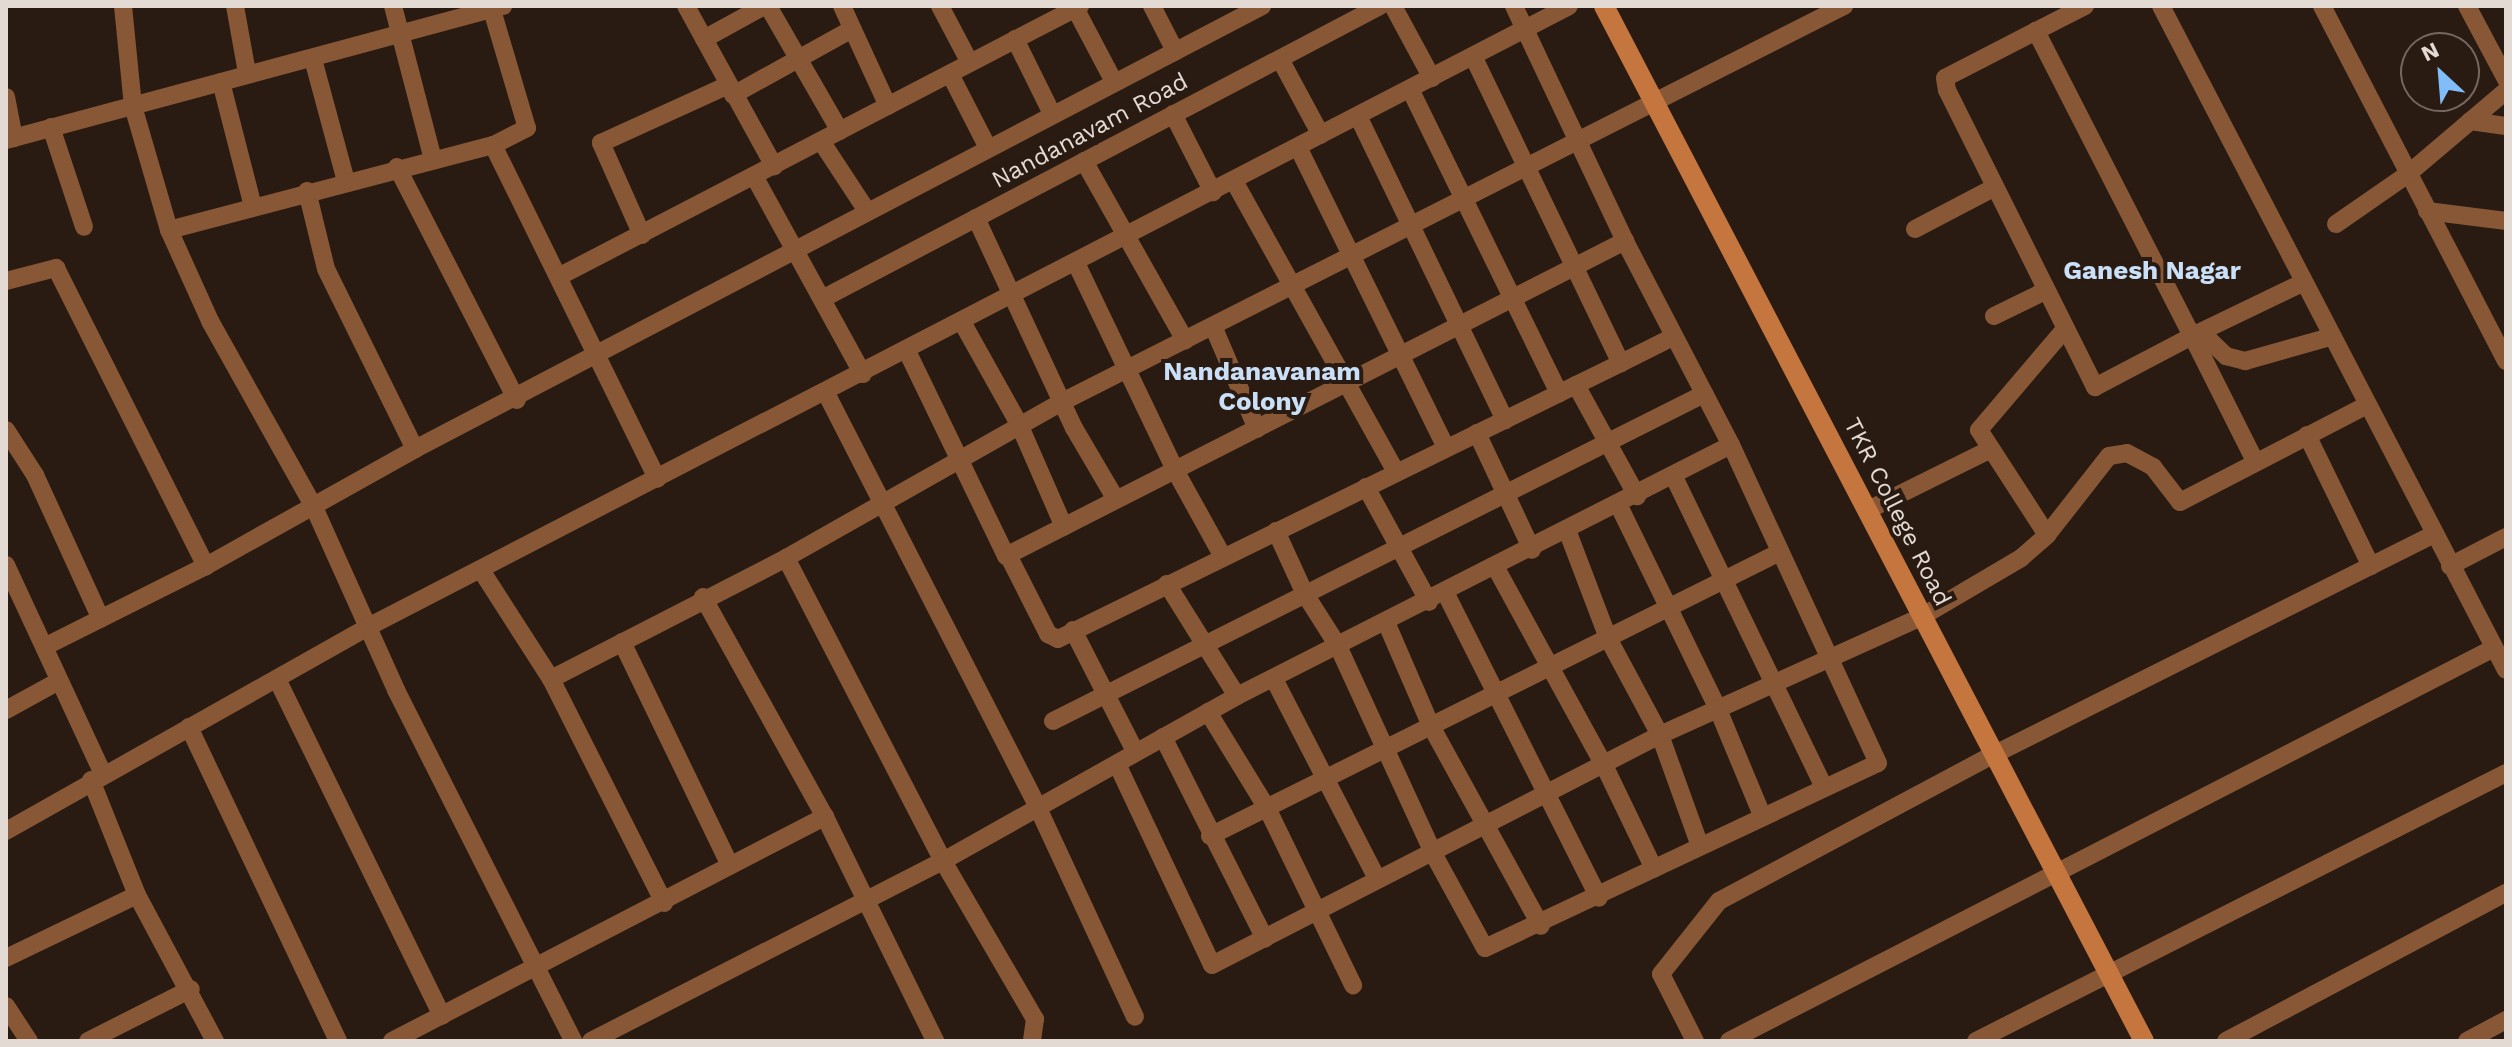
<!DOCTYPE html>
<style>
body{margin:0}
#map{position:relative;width:2512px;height:1047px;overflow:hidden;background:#291b12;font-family:"Work Sans",sans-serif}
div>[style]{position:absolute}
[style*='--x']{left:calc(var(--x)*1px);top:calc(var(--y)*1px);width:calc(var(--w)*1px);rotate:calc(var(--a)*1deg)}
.street>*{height:18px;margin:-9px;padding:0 9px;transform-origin:9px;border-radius:9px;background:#885736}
.secondary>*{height:20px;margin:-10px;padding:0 10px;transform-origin:10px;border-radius:10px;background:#c5753e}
span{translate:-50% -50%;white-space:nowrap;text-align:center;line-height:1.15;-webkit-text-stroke:8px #291b12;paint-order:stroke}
.street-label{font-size:24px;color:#e4dad4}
.neighbourhood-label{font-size:26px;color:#cae0f8;font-weight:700}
.frame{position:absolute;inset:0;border:8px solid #e4dad4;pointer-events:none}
.north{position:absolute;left:2400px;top:32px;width:80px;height:80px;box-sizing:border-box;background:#291b12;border:2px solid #746760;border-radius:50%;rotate:334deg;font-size:22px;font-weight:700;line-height:32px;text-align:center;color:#e4dad4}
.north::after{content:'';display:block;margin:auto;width:28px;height:36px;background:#80bdfa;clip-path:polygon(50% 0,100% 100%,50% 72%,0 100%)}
</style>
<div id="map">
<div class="street">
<div style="--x:123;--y:6;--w:100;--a:84.3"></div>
<div style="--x:133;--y:106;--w:129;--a:73.8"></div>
<div style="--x:169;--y:230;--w:100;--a:65.7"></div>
<div style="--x:210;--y:321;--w:211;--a:60.8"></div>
<div style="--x:313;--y:505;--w:203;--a:65.8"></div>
<div style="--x:396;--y:690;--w:393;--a:63.2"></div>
<div style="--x:235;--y:6;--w:68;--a:79.8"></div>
<div style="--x:393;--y:6;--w:159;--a:75.4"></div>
<div style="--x:686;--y:6;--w:183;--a:61.2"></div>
<div style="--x:768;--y:6;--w:144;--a:60.1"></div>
<div style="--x:842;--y:6;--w:110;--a:65.3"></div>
<div style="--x:940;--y:6;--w:64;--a:62.2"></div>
<div style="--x:1074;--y:6;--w:86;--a:62.2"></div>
<div style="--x:1152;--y:6;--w:51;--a:62.9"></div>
<div style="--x:1393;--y:6;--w:82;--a:61.6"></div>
<div style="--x:2161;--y:6;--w:748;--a:62.54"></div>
<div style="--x:2322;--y:6;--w:400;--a:62.6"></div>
<div style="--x:2467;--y:6;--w:83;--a:61.9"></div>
<div style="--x:492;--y:10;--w:123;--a:73.5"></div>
<div style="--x:527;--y:128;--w:38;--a:153"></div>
<div style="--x:2036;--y:31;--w:55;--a:-27"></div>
<div style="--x:704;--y:39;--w:68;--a:-28.8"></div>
<div style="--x:1015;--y:39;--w:84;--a:63.7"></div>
<div style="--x:1473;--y:56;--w:341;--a:64.3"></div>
<div style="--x:1621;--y:363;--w:58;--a:-26.6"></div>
<div style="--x:313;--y:59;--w:126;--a:74.9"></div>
<div style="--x:1280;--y:59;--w:86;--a:61.7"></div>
<div style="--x:950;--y:74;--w:83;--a:62.8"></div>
<div style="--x:221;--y:82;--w:129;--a:75.6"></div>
<div style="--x:1410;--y:89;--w:339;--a:63.9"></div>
<div style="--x:733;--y:95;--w:136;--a:-29"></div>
<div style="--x:6;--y:97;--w:42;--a:79"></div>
<div style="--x:1173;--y:114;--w:88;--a:62.9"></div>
<div style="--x:1358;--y:116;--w:338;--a:64.2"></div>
<div style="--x:2470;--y:121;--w:36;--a:8"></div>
<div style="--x:51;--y:127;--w:105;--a:71.7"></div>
<div style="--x:6;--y:140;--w:515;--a:-15.09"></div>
<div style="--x:821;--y:141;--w:84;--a:56.7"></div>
<div style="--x:1298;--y:147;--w:335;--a:63.8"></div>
<div style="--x:1084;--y:161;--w:206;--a:60.6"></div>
<div style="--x:397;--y:167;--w:262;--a:62.8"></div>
<div style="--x:754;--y:176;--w:226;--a:61.2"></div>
<div style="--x:1234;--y:181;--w:333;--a:60.9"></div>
<div style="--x:307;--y:191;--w:80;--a:76.3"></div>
<div style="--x:326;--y:269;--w:201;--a:63.7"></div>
<div style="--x:2427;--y:211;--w:80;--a:7.2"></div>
<div style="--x:976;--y:218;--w:232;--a:65"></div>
<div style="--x:1074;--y:428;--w:81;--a:59.6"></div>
<div style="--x:2336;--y:224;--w:88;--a:-34.8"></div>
<div style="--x:2408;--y:174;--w:128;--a:-40.3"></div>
<div style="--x:1915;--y:229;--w:90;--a:-27.7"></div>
<div style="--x:169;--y:230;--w:335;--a:-14.7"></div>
<div style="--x:493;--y:145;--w:372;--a:63.8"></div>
<div style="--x:642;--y:235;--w:101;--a:-114"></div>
<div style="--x:601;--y:143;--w:140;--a:-24.5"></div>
<div style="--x:1076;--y:263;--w:229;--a:64.4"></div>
<div style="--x:1175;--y:470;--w:99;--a:61.1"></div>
<div style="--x:560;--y:276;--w:586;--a:-27.44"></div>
<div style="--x:6;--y:281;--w:52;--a:-14.6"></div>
<div style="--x:56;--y:268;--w:334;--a:63.3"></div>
<div style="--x:822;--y:299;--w:630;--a:-27.7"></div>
<div style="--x:1994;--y:316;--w:57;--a:-26.1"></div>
<div style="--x:962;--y:322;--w:117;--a:60.8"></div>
<div style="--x:1019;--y:424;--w:112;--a:66.4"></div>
<div style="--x:1213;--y:326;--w:112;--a:66.9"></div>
<div style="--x:2201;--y:332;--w:35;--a:44"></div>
<div style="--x:2226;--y:356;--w:20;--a:15"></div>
<div style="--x:2245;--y:361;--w:88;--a:-15.8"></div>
<div style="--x:907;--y:351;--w:228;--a:64.2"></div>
<div style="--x:1006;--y:556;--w:695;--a:-26.97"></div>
<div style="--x:1576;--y:385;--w:127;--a:61.2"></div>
<div style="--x:826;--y:393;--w:466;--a:62.9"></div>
<div style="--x:1038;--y:808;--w:230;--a:65.1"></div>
<div style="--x:6;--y:430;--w:54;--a:57.2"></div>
<div style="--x:35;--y:475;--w:158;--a:65.4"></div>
<div style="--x:1477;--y:433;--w:129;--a:64.8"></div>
<div style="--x:2307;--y:435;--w:146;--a:64"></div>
<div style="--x:2255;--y:461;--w:140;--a:-116.7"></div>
<div style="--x:2192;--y:336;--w:343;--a:-117.1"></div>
<div style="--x:2036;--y:31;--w:102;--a:152.7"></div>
<div style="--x:1945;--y:78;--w:12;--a:81"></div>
<div style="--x:1947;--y:90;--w:332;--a:63.5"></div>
<div style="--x:2095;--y:387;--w:110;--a:-27.7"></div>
<div style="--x:2192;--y:336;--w:122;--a:-25.7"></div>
<div style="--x:1674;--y:477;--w:344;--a:64.2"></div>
<div style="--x:1366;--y:487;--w:131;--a:61.3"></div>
<div style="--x:1619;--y:506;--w:224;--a:64"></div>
<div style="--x:1717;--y:707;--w:117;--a:67.4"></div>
<div style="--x:1868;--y:510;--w:137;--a:-26.4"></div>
<div style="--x:1567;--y:530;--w:116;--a:69.2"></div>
<div style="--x:1608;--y:638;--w:110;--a:61.8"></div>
<div style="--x:1660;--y:735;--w:118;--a:70.2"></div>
<div style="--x:1276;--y:531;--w:69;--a:65.3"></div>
<div style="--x:1305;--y:594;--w:62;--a:57.6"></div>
<div style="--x:1338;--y:646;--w:230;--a:65.3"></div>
<div style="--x:1434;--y:855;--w:106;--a:61.3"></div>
<div style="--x:1485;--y:948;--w:434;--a:-25.2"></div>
<div style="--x:1878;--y:763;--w:350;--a:-114.8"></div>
<div style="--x:1731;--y:445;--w:230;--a:-117.5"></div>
<div style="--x:1625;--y:241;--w:260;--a:-115.3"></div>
<div style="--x:2047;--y:535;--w:100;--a:-51.9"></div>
<div style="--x:2109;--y:456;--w:18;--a:-9"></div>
<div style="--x:2127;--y:453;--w:30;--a:28"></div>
<div style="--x:2153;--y:467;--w:44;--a:52.4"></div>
<div style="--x:2180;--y:502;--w:208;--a:-27.4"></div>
<div style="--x:1008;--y:555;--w:89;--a:63.1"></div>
<div style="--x:1048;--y:634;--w:11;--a:27"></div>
<div style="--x:1058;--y:639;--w:627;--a:-26.12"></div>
<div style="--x:786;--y:558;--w:341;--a:62.6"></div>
<div style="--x:943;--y:861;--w:183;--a:59.8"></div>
<div style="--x:1035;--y:1019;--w:22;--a:98"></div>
<div style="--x:6;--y:565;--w:230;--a:65.1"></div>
<div style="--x:2450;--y:566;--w:63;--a:-27.4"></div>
<div style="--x:1496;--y:568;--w:225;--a:61.3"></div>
<div style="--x:1604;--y:765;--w:115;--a:64.3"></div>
<div style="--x:481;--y:570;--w:130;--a:57.3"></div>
<div style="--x:551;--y:679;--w:251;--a:63.2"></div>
<div style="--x:1167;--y:584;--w:132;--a:58"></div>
<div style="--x:1446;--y:594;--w:340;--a:63.3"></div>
<div style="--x:703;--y:597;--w:252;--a:61"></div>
<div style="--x:825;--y:817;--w:250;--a:63.8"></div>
<div style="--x:1386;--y:622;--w:113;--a:66.6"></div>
<div style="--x:1431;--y:726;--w:228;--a:61.2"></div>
<div style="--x:1073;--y:630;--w:136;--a:62.9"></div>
<div style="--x:622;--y:642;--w:248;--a:64.2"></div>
<div style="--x:46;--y:646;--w:179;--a:-26.6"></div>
<div style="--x:206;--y:566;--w:240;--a:-29.2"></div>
<div style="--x:415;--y:449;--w:956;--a:-27.61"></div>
<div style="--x:277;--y:679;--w:375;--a:63.9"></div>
<div style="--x:551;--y:679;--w:264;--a:-27.2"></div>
<div style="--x:786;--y:558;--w:317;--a:-29.5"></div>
<div style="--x:1062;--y:402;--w:877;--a:-26.86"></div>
<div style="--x:1275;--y:681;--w:223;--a:62.7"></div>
<div style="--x:6;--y:710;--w:60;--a:-28.7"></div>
<div style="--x:1208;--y:712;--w:115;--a:58.5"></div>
<div style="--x:1268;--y:810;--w:195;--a:64.1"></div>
<div style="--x:1053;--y:721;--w:729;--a:-26.67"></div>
<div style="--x:189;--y:727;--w:348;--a:64.6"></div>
<div style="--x:1163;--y:737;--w:226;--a:63.2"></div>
<div style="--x:1117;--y:764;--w:222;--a:64.7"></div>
<div style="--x:1212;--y:965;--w:504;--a:-27.18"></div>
<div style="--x:1660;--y:735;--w:286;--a:-24.3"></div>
<div style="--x:1921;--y:617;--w:116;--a:-30.5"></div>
<div style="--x:2021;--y:558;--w:35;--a:-41"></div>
<div style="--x:2047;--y:535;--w:125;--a:-122.9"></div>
<div style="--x:1979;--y:430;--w:133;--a:-49.6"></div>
<div style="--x:91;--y:780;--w:124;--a:68.2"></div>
<div style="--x:137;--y:895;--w:166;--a:61.9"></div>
<div style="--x:6;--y:831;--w:413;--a:-29.4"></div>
<div style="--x:366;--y:628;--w:1354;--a:-27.34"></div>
<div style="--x:1210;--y:836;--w:637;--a:-26.48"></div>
<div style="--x:6;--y:958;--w:145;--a:-25.7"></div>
<div style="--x:6;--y:1006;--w:42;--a:56.7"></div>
<div style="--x:88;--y:1041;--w:115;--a:-26.8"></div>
<div style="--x:392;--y:1041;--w:488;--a:-27.4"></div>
<div style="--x:591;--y:1041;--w:395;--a:-27.1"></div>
<div style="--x:943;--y:861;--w:337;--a:-29.3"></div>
<div style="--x:1237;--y:696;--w:554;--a:-26.93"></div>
<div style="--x:1695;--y:1041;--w:75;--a:-116.9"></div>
<div style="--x:1661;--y:974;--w:93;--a:-51.5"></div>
<div style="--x:1719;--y:901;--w:310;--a:-28.1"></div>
<div style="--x:1993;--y:755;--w:492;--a:-26.6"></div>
<div style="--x:1729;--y:1041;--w:860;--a:-27.19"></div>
<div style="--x:1976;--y:1041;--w:594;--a:-26.82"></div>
<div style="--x:2226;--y:1041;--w:317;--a:-27.9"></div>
<div style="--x:2467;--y:1041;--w:44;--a:-28.3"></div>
</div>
<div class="secondary">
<div style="--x:1604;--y:6;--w:1167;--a:62.45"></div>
</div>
<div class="street-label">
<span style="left:1090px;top:131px;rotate:-28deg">Nandanavam Road</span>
<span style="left:1897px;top:512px;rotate:63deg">TKR College Road</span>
</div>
<div class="neighbourhood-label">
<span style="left:2152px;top:271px">Ganesh Nagar</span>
<span style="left:1262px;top:387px">Nandanavanam<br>Colony</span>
</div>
<div class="frame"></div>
<div class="north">N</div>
</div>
